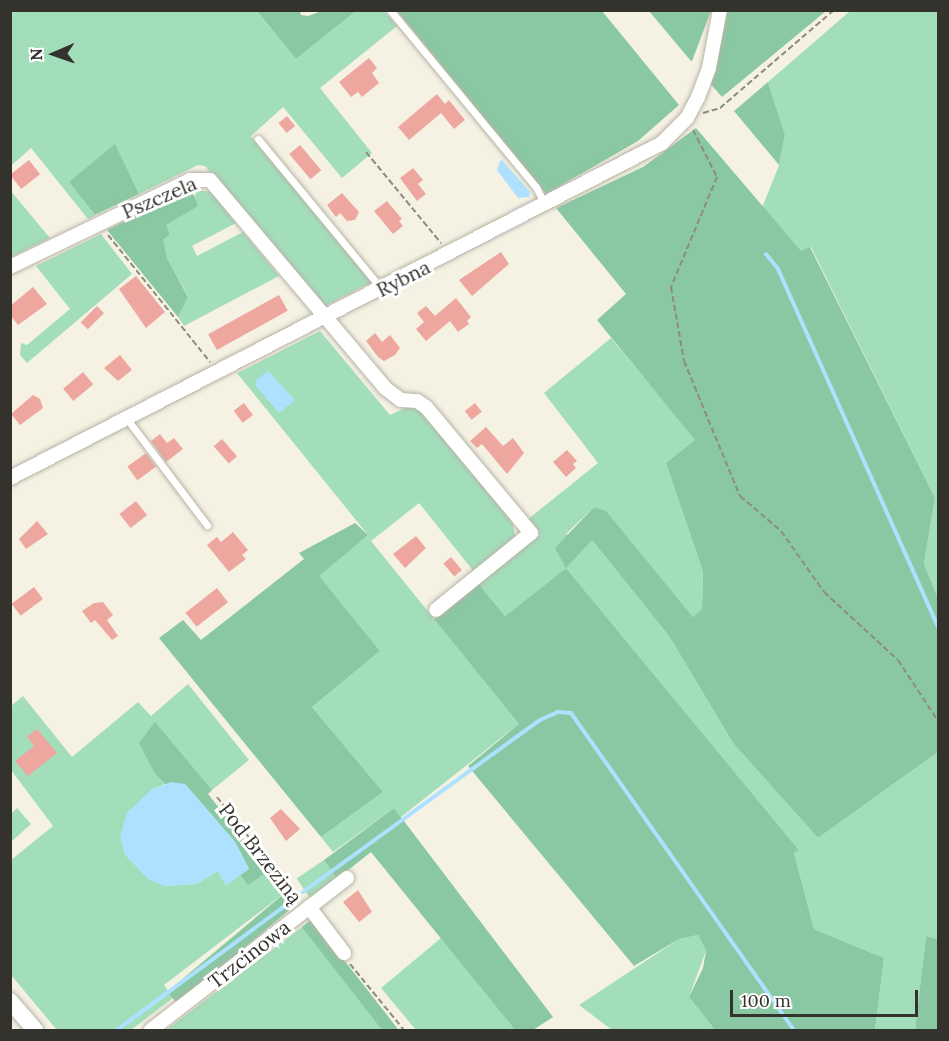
<!DOCTYPE html>
<meta charset="utf-8">
<style>
body{margin:0}
#map{position:relative;width:949px;height:1041px;overflow:hidden;background:#f5f2e4;font-family:Lora,serif}
div>[style]{position:absolute}
[style*='--x']{left:calc(var(--x)*1px);top:calc(var(--y)*1px);width:calc(var(--w)*1px);rotate:calc(var(--a)*1deg)}
.green>*{inset:0;background:#a3deba;transform-origin:0 0}
.forest>*{inset:0;background:#89c8a2;transform-origin:0 0}
.water>*{inset:0;background:#ade1ff}
.stream>*{height:4px;margin:-2px;padding:0 2px;transform-origin:2px;border-radius:2px;background:#ade1ff}
.building>*{inset:0;background:#eea79f;transform-origin:0 0}
.path>*{height:2px;margin-top:-1px;transform-origin:0;background:repeating-linear-gradient(90deg,#8e8c82 0 6px,transparent 0 9px)}
.roads{filter:drop-shadow(0 0 2px #b7b4a7) drop-shadow(0 0 2px #b7b4a7)}
.service>*{height:7px;margin:-3.5px;padding:0 3.5px;transform-origin:3.5px;border-radius:3.5px;background:#fff}
.minor>*{height:14px;margin:-7px;padding:0 7px;transform-origin:7px;border-radius:7px;background:#fff}
.tertiary>*{height:16px;margin:-8px;padding:0 8px;transform-origin:8px;border-radius:8px;background:#fff}
span{translate:-50% -50%;white-space:nowrap;text-align:center;line-height:1.15;-webkit-text-stroke:6px #fff;paint-order:stroke}
.street-label{font-size:20px;color:#33322c}
.frame{position:absolute;inset:0;border:12px solid #33322c;pointer-events:none}
.north{position:absolute;left:24px;top:24px;width:60px;height:60px;-webkit-text-stroke:4px #fff;paint-order:stroke;rotate:268deg;font-size:16px;font-weight:700;line-height:24px;text-align:center;color:#33322c}
.north::after{content:'';display:block;margin:auto;width:21px;height:27px;background:#33322c;clip-path:polygon(50% 0,100% 100%,50% 72%,0 100%)}
.scale{position:absolute;left:730px;top:990px;width:188px;height:27px;box-sizing:border-box;border:3px solid #33322c;border-top:0;padding-left:8px;font-size:18px;line-height:21px;white-space:nowrap;color:#33322c;-webkit-text-stroke:4px #fff;paint-order:stroke}
</style>
<div id="map">
<div class="green">
<div style="clip-path:polygon(11px 11px,257px 11px,296px 59px,356px 11px,384px 11px,397px 26px,320px 88px,372px 153px,342px 178px,283px 107px,251px 136px,372px 282px,323px 307px,205px 166px,198px 165px,139px 194px,115px 145px,69px 182px,95px 215px,88px 219px,31px 148px,11px 166px)"></div>
<div style="clip-path:polygon(850px 11px,938px 11px,938px 598px,924px 564px,935px 498px,811px 247px,801px 252px,762px 208px,779px 165px,785px 135px,768px 82px)"></div>
<div style="clip-path:polygon(191px 189px,211px 192px,236px 223px,192px 246px,197px 256px,243px 232px,279px 276px,184px 326px,178px 317px,188px 296px,167px 258px,162px 240px,170px 234px,165px 225px,196px 194px)"></div>
<div style="clip-path:polygon(10px 190px,50px 238px,11px 257px,10px 256px)"></div>
<div style="clip-path:polygon(101px 234px,132px 274px,27px 363px,20px 355px,21px 343px,27px 345px,70px 309px,36px 266px)"></div>
<div style="clip-path:polygon(320px 331px,390px 415px,412px 405px,420px 407px,512px 521px,516px 540px,475px 573px,419px 503px,371px 541px,519px 724px,401px 817px,394px 808px,333px 852px,321px 837px,383px 792px,312px 707px,380px 651px,318px 576px,368px 535px,237px 373px)"></div>
<div style="clip-path:polygon(611px 338px,696px 440px,666px 463px,703px 572px,702px 609px,693px 617px,606px 512px,594px 507px,566px 534px,592px 540px,669px 636px,733px 743px,818px 838px,938px 752px,938px 939px,926px 936px,915px 1030px,875px 1030px,884px 958px,814px 929px,794px 853px,799px 850px,566px 568px,505px 616px,478px 583px,540px 535px,527px 520px,598px 463px,544px 393px)"></div>
<div style="clip-path:polygon(188px 684px,249px 760px,212px 790px,155px 723px,155px 774px,165px 784px,151px 790px,164px 886px,196px 884px,218px 871px,226px 885px,240px 875px,249px 884px,269px 871px,286px 892px,164px 985px,173px 998px,131px 1030px,57px 1030px,11px 975px,11px 860px,53px 826px,11px 770px,11px 706px,23px 696px,72px 757px,138px 702px,151px 716px)"></div>
<div style="clip-path:polygon(17px 808px,31px 824px,11px 842px,11px 814px)"></div>
<div style="left:324px;top:860px;width:23px;height:33px;rotate:56deg"></div>
<div style="clip-path:polygon(302px 927px,384px 1030px,166px 1030px)"></div>
<div style="clip-path:polygon(698px 935px,706px 951px,689px 997px,715px 1030px,612px 1030px,579px 1005px,679px 939px)"></div>
<div style="clip-path:polygon(441px 938px,515px 1030px,416px 1030px,381px 988px)"></div>
</div>
<div class="forest">
<div style="clip-path:polygon(257px 11px,300px 11px,301px 15px,308px 16px,322px 11px,356px 11px,296px 59px)"></div>
<div style="clip-path:polygon(397px 11px,602px 11px,679px 105px,638px 141px,546px 194px)"></div>
<div style="clip-path:polygon(649px 11px,711px 11px,692px 61px,691px 61px)"></div>
<div style="clip-path:polygon(727px 11px,826px 11px,722px 97px,708px 81px)"></div>
<div style="clip-path:polygon(768px 82px,785px 135px,779px 165px,734px 111px)"></div>
<div style="clip-path:polygon(696px 128px,801px 251px,810px 247px,935px 498px,924px 564px,938px 598px,938px 752px,818px 838px,733px 743px,669px 636px,592px 540px,566px 568px,799px 850px,794px 853px,814px 929px,884px 958px,875px 1030px,715px 1030px,689px 997px,703px 968px,706px 951px,698px 935px,679px 939px,634px 966px,468px 766px,519px 724px,434px 619px,478px 583px,505px 616px,566px 568px,555px 548px,594px 507px,606px 511px,693px 617px,702px 609px,703px 572px,666px 463px,695px 440px,597px 320px,626px 294px,556px 208px,643px 167px)"></div>
<div style="clip-path:polygon(115px 144px,139px 194px,95px 215px,69px 182px)"></div>
<div style="clip-path:polygon(191px 189px,198px 206px,166px 225px,170px 234px,163px 240px,167px 258px,188px 297px,178px 317px,107px 230px)"></div>
<div style="clip-path:polygon(355px 523px,368px 535px,319px 576px,380px 651px,312px 707px,383px 792px,321px 837px,159px 638px,183px 620px,201px 640px,304px 559px,299px 553px)"></div>
<div style="clip-path:polygon(155px 722px,212px 790px,208px 794px,269px 871px,248px 885px,240px 875px,249px 869px,235px 842px,185px 784px,165px 784px,155px 774px,139px 743px)"></div>
<div style="clip-path:polygon(394px 808px,553px 1017px,533px 1030px,515px 1030px,371px 852px,337px 879px,324px 860px)"></div>
<div style="left:286px;top:892px;width:16px;height:155px;rotate:50deg"></div>
<div style="left:312px;top:919px;width:142px;height:13px;rotate:52deg"></div>
<div style="clip-path:polygon(926px 936px,938px 939px,938px 1030px,915px 1030px)"></div>
</div>
<div class="water">
<div style="clip-path:polygon(501px 159px,530px 192px,529px 197px,518px 198px,497px 170px)"></div>
<div style="clip-path:polygon(268px 371px,295px 400px,279px 413px,256px 386px,256px 380px)"></div>
<div style="clip-path:polygon(171px 782px,185px 784px,235px 842px,249px 869px,226px 885px,218px 871px,196px 884px,164px 886px,148px 879px,125px 855px,120px 837px,127px 813px,151px 790px)"></div>
</div>
<div class="stream">
<div style="--x:766;--y:254;--w:19;--a:51"></div>
<div style="--x:778;--y:269;--w:392;--a:65.9"></div>
<div style="--x:303;--y:892;--w:293;--a:-36"></div>
<div style="--x:540;--y:720;--w:20;--a:-24"></div>
<div style="--x:558;--y:712;--w:13;--a:4"></div>
<div style="--x:571;--y:713;--w:388;--a:54.9"></div>
<div style="--x:117;--y:1030;--w:215;--a:-36.5"></div>
</div>
<div class="building">
<div style="clip-path:polygon(369px 58px,377px 68px,372px 73px,379px 83px,362px 97px,358px 92px,351px 97px,339px 82px)"></div>
<div style="clip-path:polygon(437px 94px,445px 104px,449px 100px,465px 120px,454px 129px,441px 113px,409px 140px,398px 127px)"></div>
<div style="left:287px;top:116px;width:13px;height:11px;rotate:51deg"></div>
<div style="left:300px;top:145px;width:33px;height:14px;rotate:50deg"></div>
<div style="left:29px;top:160px;width:18px;height:24px;rotate:52deg"></div>
<div style="clip-path:polygon(413px 168px,423px 180px,418px 184px,426px 194px,417px 201px,400px 178px)"></div>
<div style="clip-path:polygon(342px 193px,359px 212px,355px 220px,347px 221px,340px 213px,336px 217px,327px 205px)"></div>
<div style="clip-path:polygon(387px 201px,402px 219px,399px 221px,403px 226px,393px 234px,374px 211px)"></div>
<div style="clip-path:polygon(501px 252px,509px 264px,472px 296px,459px 280px)"></div>
<div style="clip-path:polygon(136px 276px,165px 312px,146px 328px,119px 289px)"></div>
<div style="clip-path:polygon(33px 287px,47px 304px,18px 325px,10px 315px,10px 306px)"></div>
<div style="left:279px;top:295px;width:18px;height:81px;rotate:61deg"></div>
<div style="clip-path:polygon(456px 298px,471px 317px,467px 321px,469px 324px,458px 332px,450px 321px,426px 341px,416px 329px,424px 322px,417px 313px,426px 306px,435px 316px)"></div>
<div style="left:97px;top:306px;width:10px;height:23px;rotate:45deg"></div>
<div style="clip-path:polygon(375px 333px,382px 342px,390px 335px,400px 348px,395px 355px,384px 361px,378px 357px,366px 341px)"></div>
<div style="clip-path:polygon(120px 355px,132px 370px,118px 381px,104px 368px)"></div>
<div style="left:83px;top:372px;width:16px;height:26px;rotate:50deg"></div>
<div style="clip-path:polygon(33px 395px,40px 399px,43px 408px,20px 425px,11px 414px)"></div>
<div style="left:244px;top:403px;width:15px;height:13px;rotate:53deg"></div>
<div style="left:475px;top:403px;width:11px;height:13px;rotate:52deg"></div>
<div style="clip-path:polygon(486px 427px,503px 446px,513px 438px,524px 453px,507px 474px,482px 444px,477px 448px,470px 441px)"></div>
<div style="clip-path:polygon(160px 434px,167px 443px,174px 438px,183px 449px,166px 462px,151px 441px)"></div>
<div style="left:222px;top:439px;width:23px;height:11px;rotate:49deg"></div>
<div style="clip-path:polygon(567px 450px,577px 461px,573px 464px,576px 468px,566px 477px,553px 462px)"></div>
<div style="left:146px;top:453px;width:17px;height:23px;rotate:54deg"></div>
<div style="left:136px;top:501px;width:18px;height:21px;rotate:52deg"></div>
<div style="clip-path:polygon(37px 521px,48px 534px,26px 549px,19px 539px)"></div>
<div style="clip-path:polygon(233px 532px,248px 550px,242px 555px,246px 559px,229px 572px,207px 545px,217px 537px,221px 542px)"></div>
<div style="clip-path:polygon(416px 536px,426px 548px,405px 568px,393px 554px)"></div>
<div style="left:451px;top:557px;width:17px;height:10px;rotate:50deg"></div>
<div style="left:34px;top:587px;width:15px;height:28px;rotate:53deg"></div>
<div style="left:217px;top:588px;width:18px;height:40px;rotate:52deg"></div>
<div style="clip-path:polygon(103px 602px,113px 615px,107px 620px,118px 636px,112px 640px,95px 620px,91px 623px,82px 611px,94px 603px)"></div>
<div style="clip-path:polygon(37px 729px,57px 753px,28px 776px,15px 761px,34px 746px,27px 737px)"></div>
<div style="clip-path:polygon(281px 809px,300px 829px,286px 841px,270px 818px)"></div>
<div style="clip-path:polygon(358px 890px,372px 912px,359px 922px,343px 902px)"></div>
</div>
<div class="path">
<div style="--x:703;--y:113;--w:18;--a:-16"></div>
<div style="--x:720;--y:108;--w:150;--a:-40.7"></div>
<div style="--x:693;--y:130;--w:53;--a:62.9"></div>
<div style="--x:717;--y:177;--w:119;--a:112.7"></div>
<div style="--x:671;--y:287;--w:75;--a:80"></div>
<div style="--x:684;--y:361;--w:146;--a:67.5"></div>
<div style="--x:740;--y:496;--w:54;--a:40.5"></div>
<div style="--x:781;--y:531;--w:75;--a:54.8"></div>
<div style="--x:824;--y:592;--w:100;--a:42.6"></div>
<div style="--x:898;--y:660;--w:73;--a:56.7"></div>
<div style="--x:366;--y:152;--w:118;--a:50.5"></div>
<div style="--x:108;--y:235;--w:163;--a:51.2"></div>
<div style="--x:217;--y:797;--w:132;--a:51.5"></div>
<div style="--x:350;--y:964;--w:85;--a:50.7"></div>
</div>
<div class="roads">
<div class="service">
<div style="--x:390;--y:10;--w:229;--a:50.5"></div>
<div style="--x:536;--y:187;--w:18;--a:63"></div>
<div style="--x:258;--y:139;--w:192;--a:50.5"></div>
<div style="--x:127;--y:419;--w:133;--a:53"></div>
</div>
<div class="minor">
<div style="--x:10;--y:267;--w:200;--a:-25.8"></div>
<div style="--x:190;--y:180;--w:20;--a:0"></div>
<div style="--x:210;--y:180;--w:272;--a:49.9"></div>
<div style="--x:385;--y:388;--w:20;--a:37"></div>
<div style="--x:401;--y:400;--w:16;--a:4"></div>
<div style="--x:417;--y:401;--w:11;--a:34"></div>
<div style="--x:426;--y:407;--w:164;--a:50.2"></div>
<div style="--x:531;--y:533;--w:122;--a:141"></div>
<div style="--x:10;--y:478;--w:733;--a:-27.19"></div>
<div style="--x:662;--y:143;--w:35;--a:-45"></div>
<div style="--x:687;--y:118;--w:24;--a:-62"></div>
<div style="--x:698;--y:97;--w:31;--a:-69"></div>
<div style="--x:709;--y:68;--w:59;--a:-79.3"></div>
<div style="--x:309;--y:907;--w:58;--a:52.7"></div>
<div style="--x:151;--y:1030;--w:248;--a:-37.8"></div>
</div>
<div class="tertiary">
<div style="--x:10;--y:1001;--w:38;--a:49"></div>
</div>
</div>
<div class="street-label">
<span style="left:159px;top:197px;rotate:-23deg">Pszczela</span>
<span style="left:403px;top:278px;rotate:-27deg">Rybna</span>
<span style="left:261px;top:853px;rotate:52deg">Pod Brzeziną</span>
<span style="left:249px;top:954px;rotate:-38deg">Trzcinowa</span>
</div>
<div class="frame"></div>
<div class="north">N</div>
<div class="scale">100 m</div>
</div>
